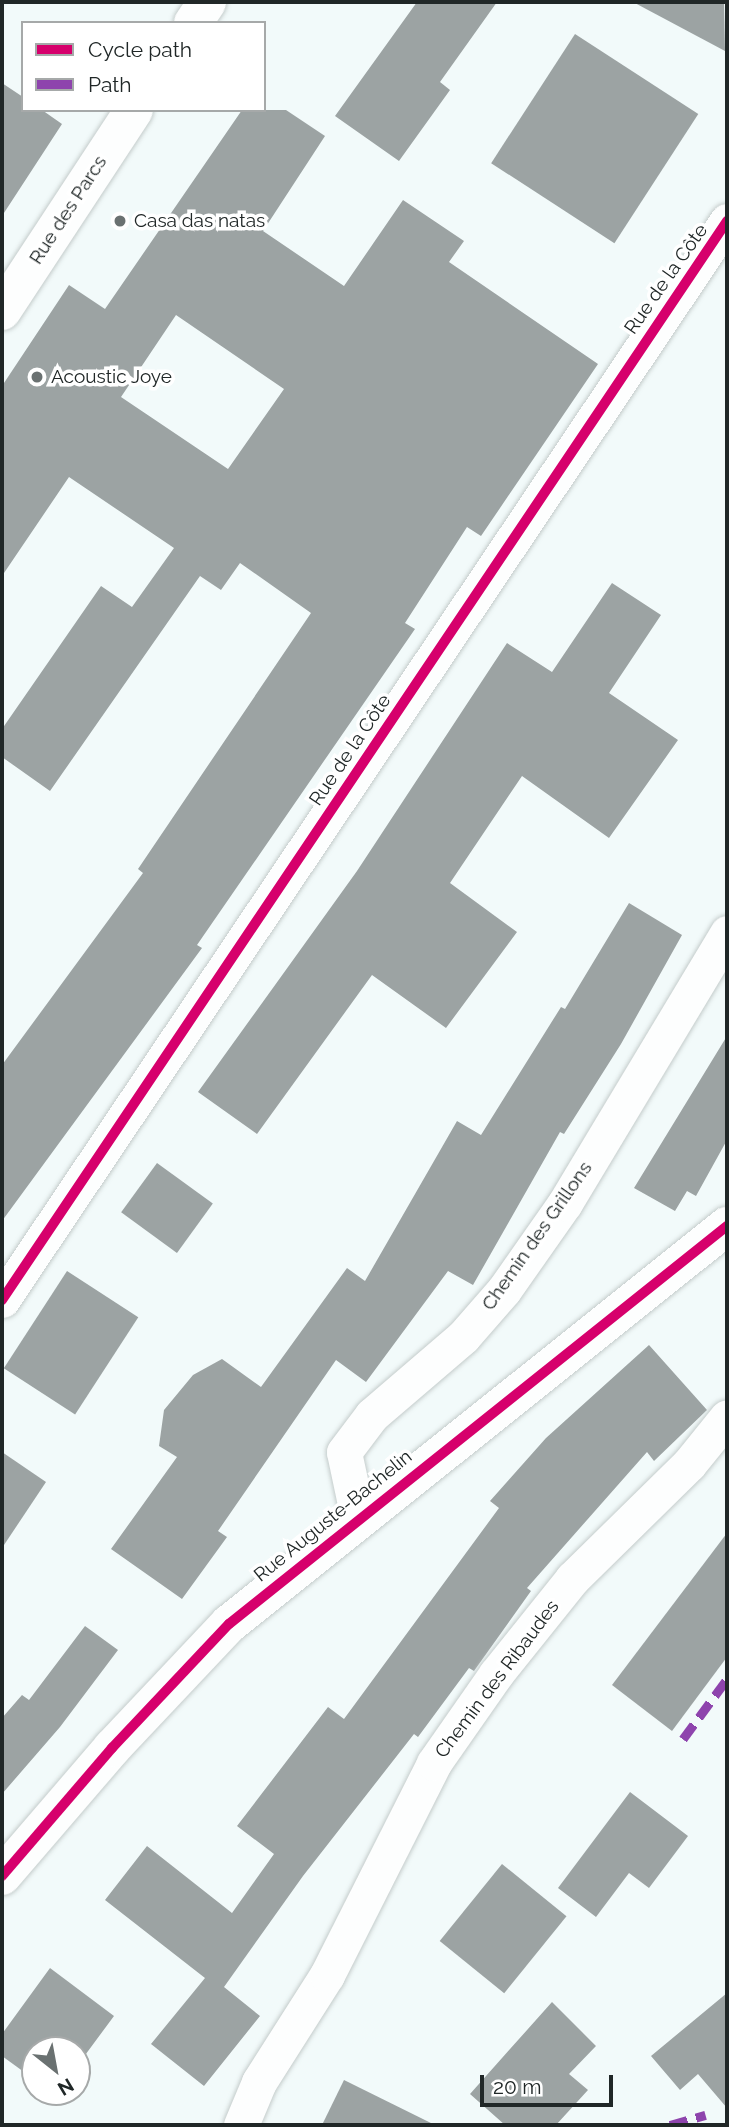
<!DOCTYPE html>
<meta charset="utf-8">
<style>
body{margin:0}
#map{position:relative;width:729px;height:2127px;overflow:hidden;background:#f2fafa;font-family:Raleway,sans-serif}
div>[style]{position:absolute}
[style*='--x']{left:calc(var(--x)*1px);top:calc(var(--y)*1px);width:calc(var(--w)*1px);rotate:calc(var(--a)*1deg)}
.building>*{inset:0;background:#9ca3a3;transform-origin:0 0}
.roads{filter:drop-shadow(0 0 2px #c4cccb) drop-shadow(0 0 2px #c4cccb)}
.minor>*{height:35px;margin:-17.5px;padding:0 17.5px;transform-origin:17.5px;border-radius:17.5px;background:#fdfefe}
.tertiary>*{height:38px;margin:-19px;padding:0 19px;transform-origin:19px;border-radius:19px;background:#fdfefe}
.secondary>*{height:38px;margin:-19px;padding:0 19px;transform-origin:19px;border-radius:19px;background:#fdfefe}
.quiet>*{height:9px;margin-top:-4.5px;transform-origin:0;background:repeating-linear-gradient(90deg,#8e44ad 0 18px,transparent 0 27px)}
.cycleway>*{height:10px;margin:-5px;padding:0 5px;transform-origin:5px;border-radius:5px;background:#d6006c}
.dots>*{width:19px;height:19px;translate:-50% -50%;box-sizing:border-box;border:4px solid #fff;border-radius:50%}
span{translate:-50% -50%;white-space:nowrap;text-align:center;line-height:1.15;-webkit-text-stroke:7px #fff;paint-order:stroke}
.street-label{font-size:19px;color:#202727}
.poi-label{font-size:19px;color:#202727}
.left{translate:0 -50%;text-align:left}
.frame{position:absolute;inset:0;border:4px solid #202727;pointer-events:none}
.legend{position:absolute;left:21px;top:21px;width:245px;height:91px;box-sizing:border-box;background:#fff;border:2px solid #a6a9a9;margin:0;padding:9px 12px;list-style:none;font-size:21px;color:#202727}
.legend li{display:flex;align-items:center;gap:14px;height:35px}
.legend b{width:35px;border:2px solid #a6a9a9}
.north{position:absolute;left:21px;top:2036px;width:70px;height:70px;box-sizing:border-box;background:#fff;border:2px solid #a6a9a9;border-radius:50%;rotate:149deg;font-size:19px;font-weight:700;line-height:28px;text-align:center;color:#202727}
.north::after{content:'';display:block;margin:auto;width:24px;height:32px;background:#6a7171;clip-path:polygon(50% 0,100% 100%,50% 72%,0 100%)}
.scale{position:absolute;left:480px;top:2075px;width:133px;height:32px;box-sizing:border-box;border:4px solid #202727;border-top:0;padding-left:9px;font-size:21px;line-height:24px;white-space:nowrap;color:#202727;-webkit-text-stroke:5px #fff;paint-order:stroke}
</style>
<div id="map">
<div class="building">
<div style="clip-path:polygon(417px 2px,497px 2px,440px 82px,450px 90px,399px 161px,335px 116px)"></div>
<div style="clip-path:polygon(633px 2px,724px 2px,725px 51px)"></div>
<div style="left:575px;top:34px;width:147px;height:154px;rotate:33deg"></div>
<div style="clip-path:polygon(2px 83px,23px 97px,23px 110px,42px 110px,62px 124px,2px 216px)"></div>
<div style="clip-path:polygon(evenodd,242px 110px,286px 110px,325px 136px,263px 231px,344px 286px,403px 200px,464px 241px,449px 262px,598px 364px,481px 536px,467px 527px,405px 623px,415px 629px,197px 945px,202px 948px,2px 1221px,2px 1065px,143px 873px,138px 869px,311px 613px,240px 563px,221px 590px,200px 576px,50px 791px,2px 757px,2px 729px,101px 586px,132px 607px,174px 548px,69px 477px,2px 576px,2px 386px,69px 285px,105px 309px,242px 110px,176px 315px,284px 389px,228px 469px,121px 397px,176px 315px)"></div>
<div style="clip-path:polygon(612px 583px,661px 615px,609px 693px,678px 740px,609px 838px,522px 776px,450px 883px,517px 932px,446px 1028px,372px 975px,257px 1134px,198px 1092px,357px 871px,507px 643px,552px 672px)"></div>
<div style="clip-path:polygon(629px 903px,682px 935px,621px 1044px,564px 1134px,560px 1132px,473px 1285px,448px 1271px,366px 1382px,336px 1360px,218px 1531px,227px 1537px,182px 1599px,111px 1549px,177px 1457px,159px 1446px,164px 1410px,193px 1375px,222px 1359px,261px 1387px,347px 1268px,365px 1281px,457px 1121px,481px 1135px,561px 1007px,565px 1009px)"></div>
<div style="clip-path:polygon(727px 1036px,727px 1140px,696px 1196px,687px 1191px,675px 1211px,634px 1188px)"></div>
<div style="left:157px;top:1163px;width:69px;height:61px;rotate:36deg"></div>
<div style="left:67px;top:1271px;width:85px;height:116px;rotate:33deg"></div>
<div style="clip-path:polygon(649px 1345px,707px 1410px,654px 1461px,647px 1452px,527px 1588px,531px 1591px,474px 1671px,469px 1668px,418px 1737px,414px 1734px,303px 1876px,224px 1987px,260px 2016px,204px 2086px,151px 2044px,205px 1978px,105px 1900px,147px 1846px,232px 1913px,274px 1854px,237px 1826px,328px 1707px,344px 1719px,499px 1508px,490px 1501px,546px 1438px)"></div>
<div style="clip-path:polygon(2px 1452px,46px 1482px,2px 1548px)"></div>
<div style="clip-path:polygon(727px 1533px,727px 1657px,672px 1731px,612px 1685px)"></div>
<div style="clip-path:polygon(85px 1626px,118px 1650px,60px 1727px,2px 1794px,2px 1718px,22px 1695px,29px 1700px)"></div>
<div style="clip-path:polygon(630px 1792px,688px 1836px,649px 1888px,629px 1873px,596px 1917px,558px 1888px)"></div>
<div style="left:502px;top:1864px;width:83px;height:99px;rotate:39deg"></div>
<div style="clip-path:polygon(50px 1968px,114px 2016px,77px 2066px,77px 2050px,35px 2050px,35px 2080px,2px 2056px,2px 2034px)"></div>
<div style="clip-path:polygon(727px 1993px,727px 2108px,698px 2074px,680px 2090px,651px 2056px)"></div>
<div style="clip-path:polygon(552px 2002px,596px 2046px,569px 2074px,588px 2090px,556px 2125px,505px 2125px,470px 2094px)"></div>
<div style="clip-path:polygon(344px 2080px,435px 2125px,322px 2125px)"></div>
</div>
<div class="roads">
<div class="minor">
<div style="--x:2;--y:1300;--w:1300;--a:-56.1"></div>
<div style="--x:358;--y:1518;--w:67;--a:-102"></div>
<div style="--x:344;--y:1452;--w:46;--a:-52.9"></div>
<div style="--x:372;--y:1415;--w:120;--a:-40.6"></div>
<div style="--x:463;--y:1337;--w:62;--a:-48.9"></div>
<div style="--x:504;--y:1290;--w:106;--a:-55"></div>
<div style="--x:565;--y:1203;--w:315;--a:-59"></div>
<div style="--x:241;--y:2125;--w:47;--a:-67.3"></div>
<div style="--x:259;--y:2082;--w:127;--a:-57.6"></div>
<div style="--x:327;--y:1975;--w:237;--a:-63.2"></div>
<div style="--x:434;--y:1763;--w:108;--a:-55.1"></div>
<div style="--x:496;--y:1674;--w:122;--a:-51.3"></div>
<div style="--x:572;--y:1579;--w:164;--a:-44.5"></div>
<div style="--x:689;--y:1464;--w:60;--a:-51"></div>
</div>
<div class="tertiary">
<div style="--x:2;--y:1876;--w:169;--a:-49.3"></div>
<div style="--x:112;--y:1748;--w:170;--a:-46.7"></div>
<div style="--x:229;--y:1624;--w:638;--a:-38.63"></div>
</div>
<div class="secondary">
<div style="--x:193;--y:23;--w:25;--a:-56"></div>
<div style="--x:2;--y:311;--w:240;--a:-56.7"></div>
</div>
</div>
<div class="quiet">
<div style="--x:683;--y:1739;--w:74;--a:-53.7"></div>
<div style="--x:670;--y:2125;--w:37;--a:-16"></div>
</div>
<div class="cycleway">
<div style="--x:2;--y:1300;--w:1300;--a:-56.1"></div>
<div style="--x:2;--y:1876;--w:169;--a:-49.3"></div>
<div style="--x:112;--y:1748;--w:170;--a:-46.7"></div>
<div style="--x:229;--y:1624;--w:638;--a:-38.63"></div>
</div>
<div class="dots">
<div style="left:120px;top:221px;background:#6a7171"></div>
<div style="left:37px;top:377px;background:#6a7171"></div>
</div>
<div class="street-label">
<span style="left:68px;top:210px;rotate:-57deg">Rue des Parcs</span>
<span style="left:666px;top:279px;rotate:-55deg">Rue de la Côte</span>
<span style="left:350px;top:750px;rotate:-56deg">Rue de la Côte</span>
<span style="left:537px;top:1236px;rotate:-55deg">Chemin des Grillons</span>
<span style="left:333px;top:1516px;rotate:-39deg">Rue Auguste-Bachelin</span>
<span style="left:497px;top:1679px;rotate:-53deg">Chemin des Ribaudes</span>
</div>
<div class="poi-label">
<span class="left" style="left:134px;top:221px">Casa das natas</span>
<span class="left" style="left:51px;top:377px">Acoustic Joye</span>
</div>
<div class="frame"></div>
<ul class="legend">
<li><b style="height:9px;background:#d6006c"></b>Cycle path</li>
<li><b style="height:9px;background:#8e44ad"></b>Path</li>
</ul>
<div class="north">N</div>
<div class="scale">20 m</div>
</div>
